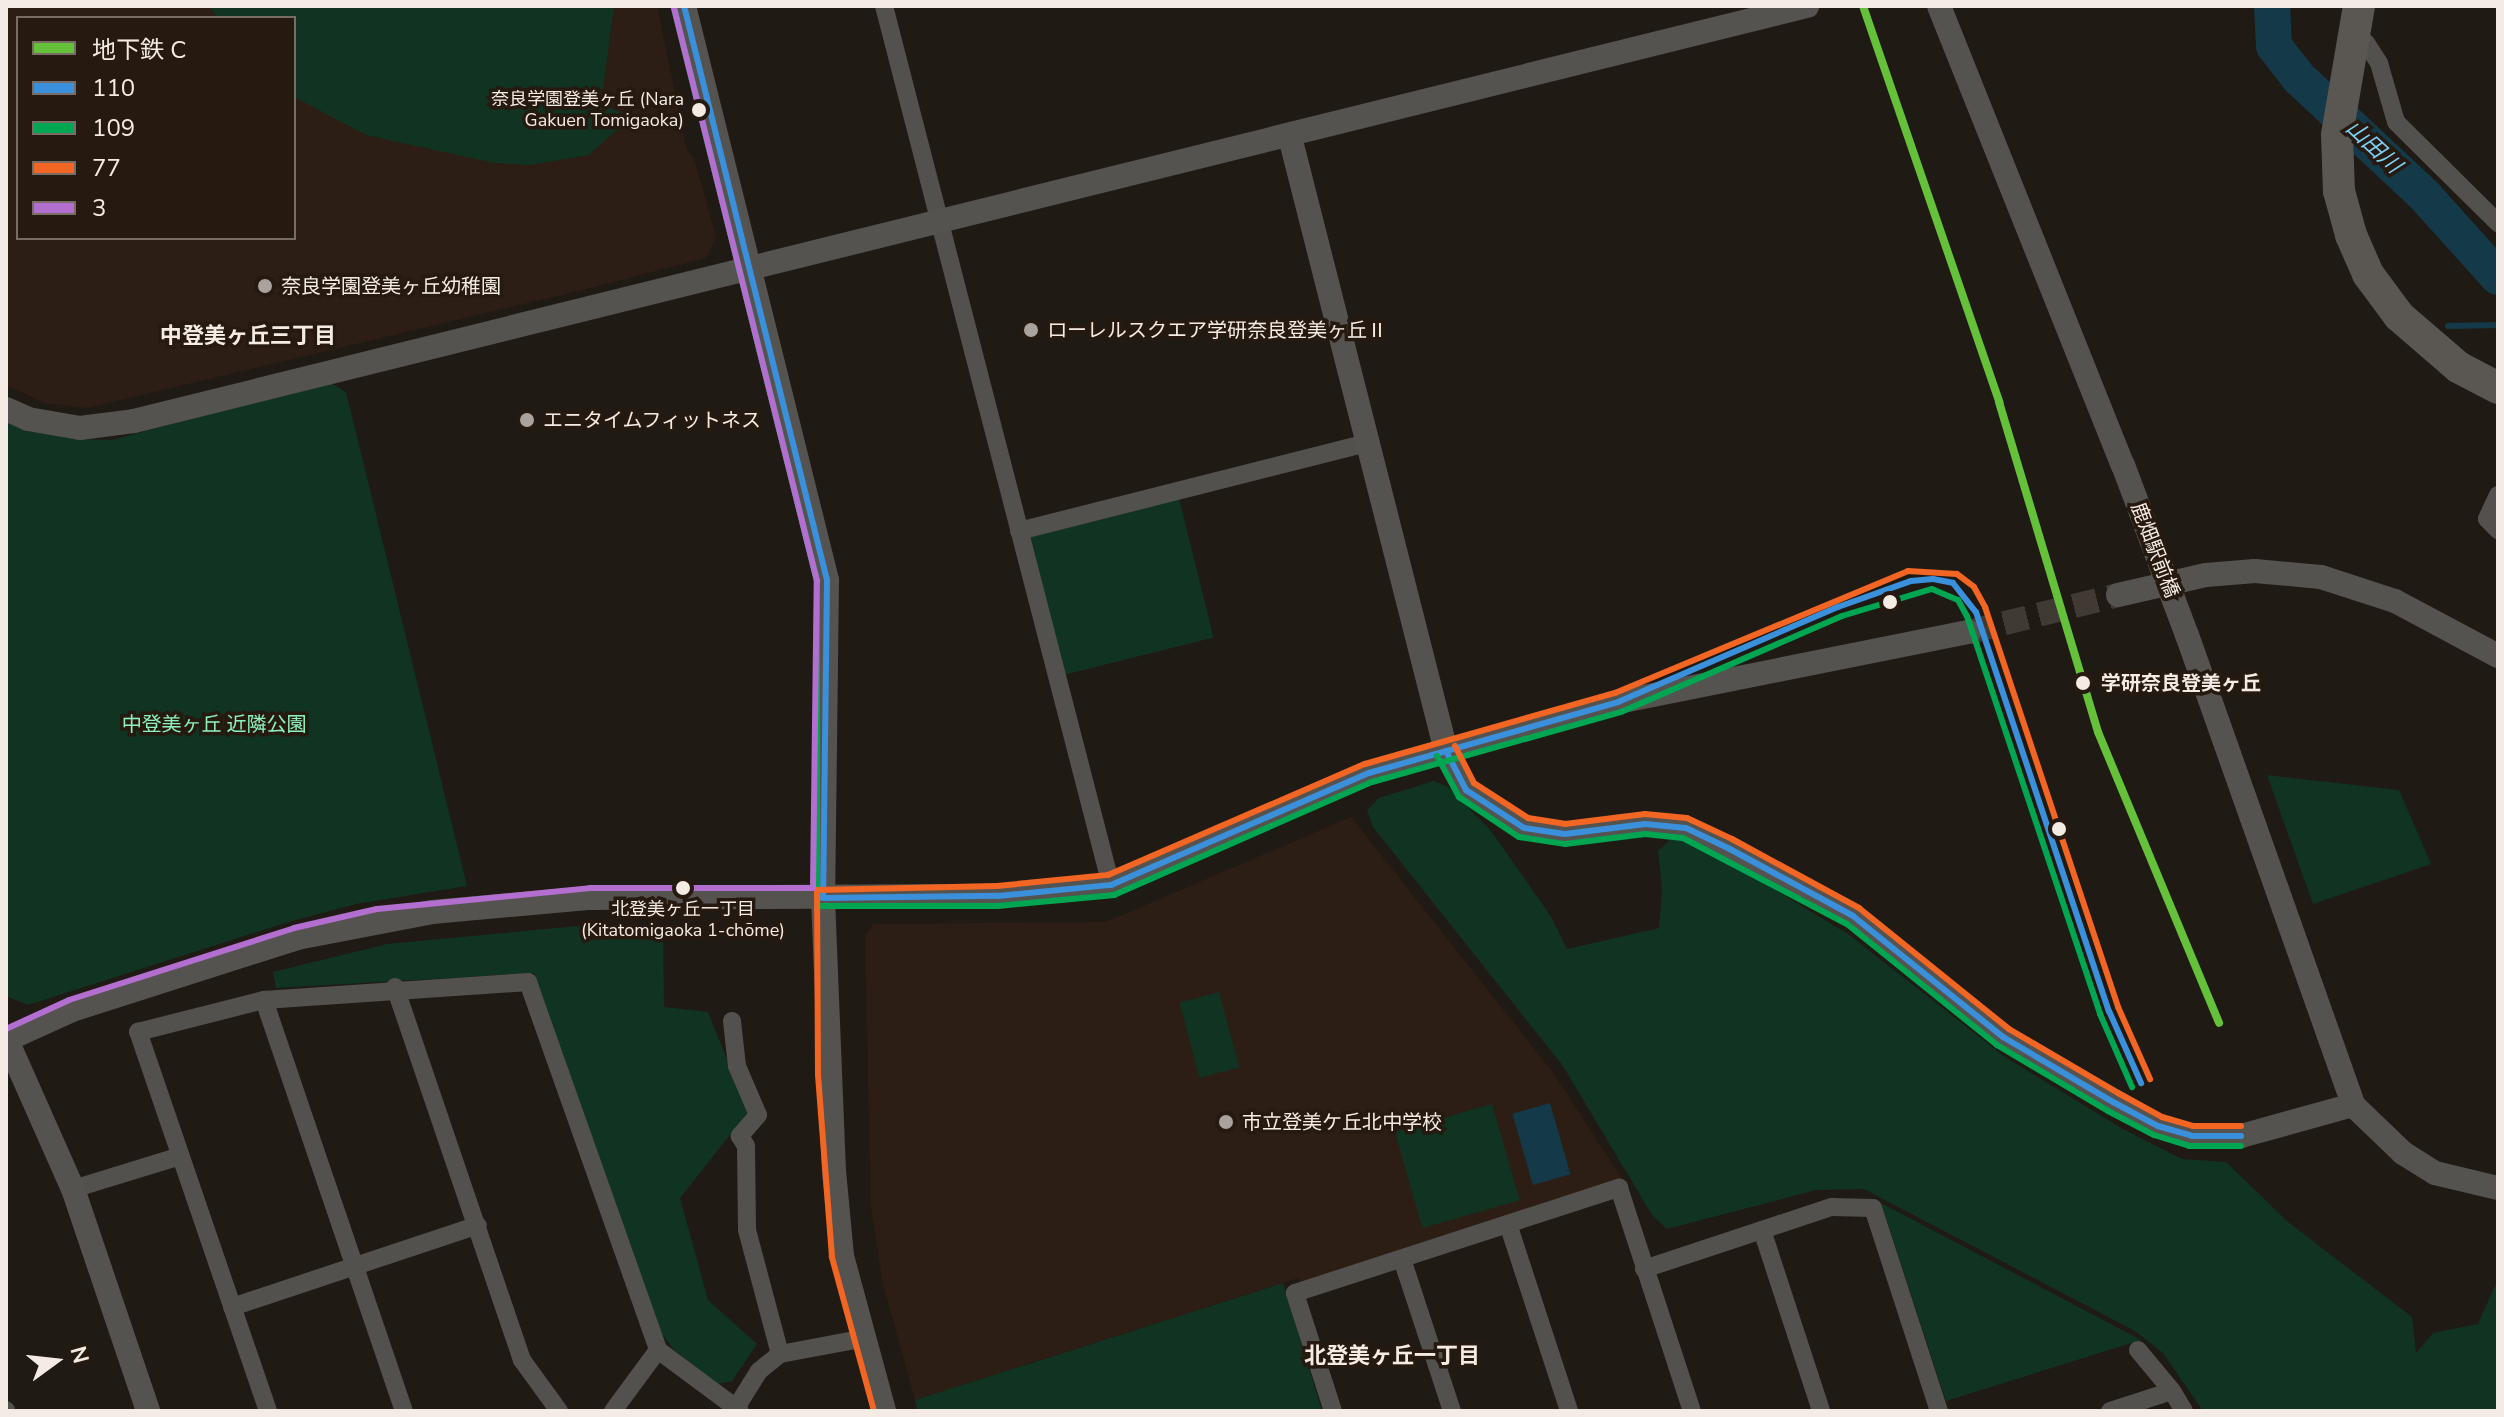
<!DOCTYPE html>
<meta charset="utf-8">
<style>
body{margin:0}
#map{position:relative;width:2504px;height:1417px;overflow:hidden;background:#201a15;font-family:"Nunito Sans","Noto Sans JP",sans-serif}
div>[style]{position:absolute}
[style*='--x']{left:calc(var(--x)*1px);top:calc(var(--y)*1px);width:calc(var(--w)*1px);rotate:calc(var(--a)*1deg)}
.education>*{inset:0;background:#2d1e15}
.green>*{inset:0;background:#103322;transform-origin:0 0}
.water>*{inset:0;background:#143a4a;transform-origin:0 0}
.stream>*{height:6px;margin:-3px;padding:0 3px;transform-origin:3px;border-radius:3px;background:#143a4a}
.river>*{height:36px;margin:-18px;padding:0 18px;transform-origin:18px;border-radius:18px;background:#143a4a}
.secondary-tunnel>*{height:24px;margin-top:-12px;transform-origin:0;background:repeating-linear-gradient(90deg,#403934 0 24px,transparent 0 36px)}
.street>*{height:18px;margin:-9px;padding:0 9px;transform-origin:9px;border-radius:9px;background:#52514d}
.secondary>*{height:24px;margin:-12px;padding:0 12px;transform-origin:12px;border-radius:12px;background:#555350}
.highway>*{height:32px;margin:-16px;padding:0 16px;transform-origin:16px;border-radius:16px;background:#5a5652}
.secondary-bridge>*{height:24px;margin:-12px;padding:0 12px;transform-origin:12px;border-radius:12px;background:#555350}
.bus-1>*{height:6px;margin:-3px;padding:0 3px;transform-origin:3px;border-radius:3px;background:#3a90db}
.bus-2>*{height:6px;margin:-3px;padding:0 3px;transform-origin:3px;border-radius:3px;background:#00a651}
.bus-3>*{height:6px;margin:-3px;padding:0 3px;transform-origin:3px;border-radius:3px;background:#f26522}
.bus-4>*{height:6px;margin:-3px;padding:0 3px;transform-origin:3px;border-radius:3px;background:#b36fd0}
.metro-1>*{height:8px;margin:-4px;padding:0 4px;transform-origin:4px;border-radius:4px;background:#65c03a}
.dots>*{width:22px;height:22px;translate:-50% -50%;box-sizing:border-box;border:4px solid #251910;border-radius:50%}
span{translate:-50% -50%;white-space:nowrap;text-align:center;line-height:1.15;-webkit-text-stroke:7px #251910;paint-order:stroke}
.bus-label{font-size:18px;color:#f4ebe5}
.right{translate:-100% -50%;text-align:right}
.poi-label{font-size:20px;color:#f4ebe5}
.left{translate:0 -50%;text-align:left}
.street-label{font-size:20px;color:#f4ebe5}
.stop-label{font-size:20px;color:#f4ebe5;font-weight:700}
.park-label{font-size:20px;color:#8cf1bb}
.water-label{font-size:22px;color:#7dcff6;font-style:italic}
.neighbourhood-label{font-size:22px;color:#f4ebe5;font-weight:700}
.frame{position:absolute;inset:0;border:8px solid #f4ebe5;pointer-events:none}
.legend{position:absolute;left:16px;top:16px;width:280px;height:224px;box-sizing:border-box;background:#251910;border:2px solid #786d65;margin:0;padding:10px 14px;list-style:none;font-size:24px;color:#f4ebe5}
.legend li{display:flex;align-items:center;gap:16px;height:40px}
.legend b{width:40px;border:2px solid #786d65}
.north{position:absolute;left:16px;top:1321px;width:80px;height:80px;-webkit-text-stroke:6px #251910;paint-order:stroke;rotate:75deg;font-size:22px;font-weight:700;line-height:32px;text-align:center;color:#f4ebe5}
.north::after{content:'';display:block;margin:auto;width:28px;height:36px;background:#f4ebe5;clip-path:polygon(50% 0,100% 100%,50% 72%,0 100%)}
</style>
<div id="map">
<div class="education">
<div style="clip-path:polygon(evenodd,6px 6px,657px 6px,687px 151px,694px 158px,716px 237px,706px 258px,582px 290px,87px 408px,45px 403px,6px 385px,6px 6px,18px 18px,294px 18px,294px 238px,18px 238px,18px 18px)"></div>
<div style="clip-path:polygon(1351px 817px,1554px 1074px,1624px 1182px,1303px 1286px,1298px 1278px,915px 1400px,883px 1284px,871px 1208px,865px 935px,874px 924px,1106px 922px)"></div>
</div>
<div class="green">
<div style="clip-path:polygon(209px 6px,614px 6px,601px 104px,620px 112px,618px 129px,589px 155px,530px 165px,494px 163px,366px 135px,294px 97px,294px 18px,218px 18px)"></div>
<div style="clip-path:polygon(329px 382px,346px 392px,467px 886px,356px 904px,285px 923px,28px 1005px,6px 996px,6px 421px,74px 439px,112px 440px)"></div>
<div style="left:1177px;top:491px;width:151px;height:163px;rotate:76deg"></div>
<div style="clip-path:polygon(2267px 775px,2399px 790px,2431px 864px,2313px 904px)"></div>
<div style="clip-path:polygon(1434px 781px,1448px 787px,1491px 831px,1550px 915px,1567px 949px,1659px 928px,1662px 889px,1658px 851px,1675px 835px,1707px 849px,1848px 934px,2005px 1057px,2123px 1129px,2182px 1159px,2226px 1162px,2288px 1222px,2412px 1317px,2416px 1353px,2433px 1333px,2478px 1324px,2498px 1279px,2498px 1411px,2203px 1411px,2163px 1353px,2135px 1331px,1864px 1189px,1816px 1190px,1667px 1229px,1652px 1215px,1563px 1066px,1373px 827px,1367px 810px,1379px 798px)"></div>
<div style="clip-path:polygon(589px 925px,663px 925px,664px 1007px,708px 1012px,748px 1112px,680px 1198px,708px 1300px,757px 1344px,732px 1381px,718px 1384px,674px 1350px,659px 1330px,534px 973px,276px 988px,273px 972px,387px 944px)"></div>
<div style="left:1219px;top:992px;width:78px;height:41px;rotate:75deg"></div>
<div style="left:1492px;top:1104px;width:100px;height:101px;rotate:74deg"></div>
<div style="clip-path:polygon(1881px 1203px,2141px 1340px,1946px 1401px)"></div>
<div style="clip-path:polygon(1283px 1283px,1322px 1411px,918px 1411px,915px 1400px)"></div>
</div>
<div class="water">
<div style="left:1550px;top:1103px;width:74px;height:39px;rotate:74deg"></div>
</div>
<div class="stream">
<div style="--x:2448;--y:326;--w:50;--a:-1.1"></div>
</div>
<div class="river">
<div style="--x:2272;--y:6;--w:40;--a:87.1"></div>
<div style="--x:2274;--y:46;--w:41;--a:52"></div>
<div style="--x:2299;--y:78;--w:173;--a:43.1"></div>
<div style="--x:2425;--y:196;--w:109;--a:48"></div>
</div>
<div class="secondary-tunnel">
<div style="--x:1969;--y:632;--w:154;--a:-13.9"></div>
</div>
<div class="street">
<div style="--x:884;--y:6;--w:908;--a:75.52"></div>
<div style="--x:2352;--y:35;--w:16;--a:30"></div>
<div style="--x:2366;--y:43;--w:24;--a:57"></div>
<div style="--x:2379;--y:63;--w:61;--a:73.9"></div>
<div style="--x:2396;--y:122;--w:144;--a:44.7"></div>
<div style="--x:2498;--y:495;--w:26;--a:115"></div>
<div style="--x:2487;--y:519;--w:16;--a:45"></div>
<div style="--x:1019;--y:531;--w:358;--a:-14.2"></div>
<div style="--x:395;--y:987;--w:394;--a:71.2"></div>
<div style="--x:522;--y:1360;--w:63;--a:54"></div>
<div style="--x:264;--y:1000;--w:434;--a:71.2"></div>
<div style="--x:732;--y:1021;--w:45;--a:83.7"></div>
<div style="--x:737;--y:1066;--w:53;--a:66.8"></div>
<div style="--x:758;--y:1115;--w:28;--a:131"></div>
<div style="--x:740;--y:1136;--w:12;--a:59"></div>
<div style="--x:746;--y:1146;--w:84;--a:89.3"></div>
<div style="--x:747;--y:1230;--w:128;--a:75.1"></div>
<div style="--x:73;--y:1189;--w:112;--a:-17.1"></div>
<div style="--x:1508;--y:1224;--w:197;--a:71.9"></div>
<div style="--x:1762;--y:1230;--w:190;--a:71.9"></div>
<div style="--x:1402;--y:1259;--w:160;--a:71.8"></div>
<div style="--x:1644;--y:1269;--w:198;--a:-18.3"></div>
<div style="--x:1832;--y:1207;--w:41;--a:1.4"></div>
<div style="--x:1873;--y:1208;--w:213;--a:72"></div>
<div style="--x:232;--y:1307;--w:259;--a:-18.4"></div>
<div style="--x:2138;--y:1350;--w:53;--a:50.3"></div>
<div style="--x:6;--y:1410;--w:1;--a:90"></div>
<div style="--x:268;--y:1411;--w:401;--a:-108.9"></div>
<div style="--x:138;--y:1032;--w:130;--a:-14.3"></div>
<div style="--x:264;--y:1000;--w:265;--a:-3.9"></div>
<div style="--x:528;--y:982;--w:390;--a:70.5"></div>
<div style="--x:658;--y:1350;--w:102;--a:36.6"></div>
<div style="--x:613;--y:1411;--w:76;--a:-53.6"></div>
<div style="--x:734;--y:1411;--w:47;--a:-58"></div>
<div style="--x:759;--y:1371;--w:27;--a:-39"></div>
<div style="--x:780;--y:1354;--w:81;--a:-10.6"></div>
<div style="--x:1333;--y:1411;--w:124;--a:-107.9"></div>
<div style="--x:1295;--y:1293;--w:341;--a:-18"></div>
<div style="--x:1619;--y:1188;--w:235;--a:71.9"></div>
<div style="--x:2110;--y:1411;--w:65;--a:-17.9"></div>
<div style="--x:2172;--y:1391;--w:23;--a:59"></div>
</div>
<div class="secondary">
<div style="--x:684;--y:6;--w:592;--a:76.01"></div>
<div style="--x:827;--y:580;--w:318;--a:90.7"></div>
<div style="--x:823;--y:898;--w:273;--a:87.7"></div>
<div style="--x:834;--y:1171;--w:85;--a:84.6"></div>
<div style="--x:842;--y:1256;--w:161;--a:74.8"></div>
<div style="--x:1939;--y:6;--w:495;--a:68.2"></div>
<div style="--x:1290;--y:137;--w:634;--a:75.74"></div>
<div style="--x:1446;--y:751;--w:44;--a:62.9"></div>
<div style="--x:1466;--y:790;--w:69;--a:33.2"></div>
<div style="--x:1524;--y:828;--w:41;--a:8.3"></div>
<div style="--x:1565;--y:834;--w:81;--a:-7.1"></div>
<div style="--x:1645;--y:824;--w:41;--a:5.6"></div>
<div style="--x:1686;--y:828;--w:47;--a:25.5"></div>
<div style="--x:1728;--y:848;--w:142;--a:28.5"></div>
<div style="--x:1853;--y:916;--w:193;--a:38.9"></div>
<div style="--x:2003;--y:1037;--w:179;--a:29.9"></div>
<div style="--x:2158;--y:1126;--w:35;--a:16"></div>
<div style="--x:2192;--y:1136;--w:49;--a:0"></div>
<div style="--x:2241;--y:1136;--w:116;--a:-15.5"></div>
<div style="--x:6;--y:409;--w:24;--a:24"></div>
<div style="--x:28;--y:419;--w:53;--a:9.8"></div>
<div style="--x:80;--y:428;--w:54;--a:-7.4"></div>
<div style="--x:134;--y:421;--w:1724;--a:-13.93"></div>
<div style="--x:2118;--y:595;--w:90;--a:-12.8"></div>
<div style="--x:2206;--y:575;--w:49;--a:-4.7"></div>
<div style="--x:2255;--y:571;--w:66;--a:5.2"></div>
<div style="--x:2321;--y:577;--w:78;--a:18"></div>
<div style="--x:2395;--y:601;--w:117;--a:28.1"></div>
<div style="--x:2187;--y:635;--w:498;--a:70.5"></div>
<div style="--x:2353;--y:1105;--w:69;--a:43.8"></div>
<div style="--x:2403;--y:1153;--w:38;--a:32"></div>
<div style="--x:2435;--y:1173;--w:65;--a:13.4"></div>
<div style="--x:6;--y:1038;--w:165;--a:66.1"></div>
<div style="--x:73;--y:1189;--w:234;--a:71.3"></div>
<div style="--x:6;--y:1040;--w:72;--a:-24.4"></div>
<div style="--x:72;--y:1010;--w:236;--a:-17.7"></div>
<div style="--x:297;--y:938;--w:137;--a:-10.9"></div>
<div style="--x:432;--y:912;--w:159;--a:-5.1"></div>
<div style="--x:590;--y:898;--w:408;--a:-0.3"></div>
<div style="--x:998;--y:896;--w:114;--a:-5.6"></div>
<div style="--x:1111;--y:885;--w:281;--a:-23.5"></div>
<div style="--x:1369;--y:773;--w:259;--a:-15.9"></div>
<div style="--x:1618;--y:702;--w:358;--a:-11.3"></div>
</div>
<div class="highway">
<div style="--x:2359;--y:6;--w:131;--a:99.7"></div>
<div style="--x:2337;--y:135;--w:56;--a:88"></div>
<div style="--x:2339;--y:191;--w:46;--a:74.7"></div>
<div style="--x:2351;--y:235;--w:43;--a:66.4"></div>
<div style="--x:2368;--y:274;--w:52;--a:53.6"></div>
<div style="--x:2399;--y:316;--w:78;--a:40.8"></div>
<div style="--x:2458;--y:367;--w:45;--a:27.7"></div>
</div>
<div class="secondary-bridge">
<div style="--x:2123;--y:465;--w:182;--a:69.4"></div>
</div>
<div class="bus-1">
<div style="--x:684;--y:6;--w:592;--a:76.01"></div>
<div style="--x:827;--y:580;--w:318;--a:90.7"></div>
<div style="--x:823;--y:898;--w:175;--a:-0.7"></div>
<div style="--x:998;--y:896;--w:114;--a:-5.6"></div>
<div style="--x:1111;--y:885;--w:281;--a:-23.5"></div>
<div style="--x:1369;--y:773;--w:259;--a:-15.9"></div>
<div style="--x:1618;--y:702;--w:240;--a:-23.4"></div>
<div style="--x:1838;--y:607;--w:77;--a:-19.6"></div>
<div style="--x:1911;--y:581;--w:22;--a:-5"></div>
<div style="--x:1933;--y:579;--w:20;--a:11"></div>
<div style="--x:1953;--y:583;--w:37;--a:52"></div>
<div style="--x:1976;--y:612;--w:421;--a:71.6"></div>
<div style="--x:2109;--y:1011;--w:79;--a:66"></div>
<div style="--x:1446;--y:751;--w:44;--a:62.9"></div>
<div style="--x:1466;--y:790;--w:69;--a:33.2"></div>
<div style="--x:1524;--y:828;--w:41;--a:8.3"></div>
<div style="--x:1565;--y:834;--w:81;--a:-7.1"></div>
<div style="--x:1645;--y:824;--w:41;--a:5.6"></div>
<div style="--x:1686;--y:828;--w:47;--a:25.5"></div>
<div style="--x:1728;--y:848;--w:142;--a:28.5"></div>
<div style="--x:1853;--y:916;--w:193;--a:38.9"></div>
<div style="--x:2003;--y:1037;--w:128;--a:30.6"></div>
<div style="--x:2113;--y:1102;--w:51;--a:28.1"></div>
<div style="--x:2158;--y:1126;--w:35;--a:16"></div>
<div style="--x:2192;--y:1136;--w:49;--a:0"></div>
</div>
<div class="bus-2">
<div style="--x:674;--y:8;--w:591;--a:75.99"></div>
<div style="--x:817;--y:581;--w:325;--a:90"></div>
<div style="--x:817;--y:906;--w:181;--a:0"></div>
<div style="--x:998;--y:906;--w:117;--a:-5.4"></div>
<div style="--x:1114;--y:895;--w:282;--a:-23.7"></div>
<div style="--x:1372;--y:782;--w:259;--a:-15.7"></div>
<div style="--x:1621;--y:712;--w:241;--a:-23.5"></div>
<div style="--x:1842;--y:616;--w:94;--a:-16.7"></div>
<div style="--x:1932;--y:589;--w:28;--a:23"></div>
<div style="--x:1958;--y:600;--w:18;--a:61"></div>
<div style="--x:1967;--y:616;--w:420;--a:71.5"></div>
<div style="--x:2100;--y:1014;--w:80;--a:66.3"></div>
<div style="--x:1437;--y:756;--w:47;--a:61.8"></div>
<div style="--x:1459;--y:797;--w:72;--a:33.7"></div>
<div style="--x:1519;--y:837;--w:47;--a:8.7"></div>
<div style="--x:1565;--y:844;--w:81;--a:-7.1"></div>
<div style="--x:1645;--y:834;--w:38;--a:6"></div>
<div style="--x:1683;--y:838;--w:185;--a:27.7"></div>
<div style="--x:1847;--y:924;--w:193;--a:38.9"></div>
<div style="--x:1997;--y:1045;--w:129;--a:30.7"></div>
<div style="--x:2108;--y:1111;--w:52;--a:27.6"></div>
<div style="--x:2154;--y:1135;--w:37;--a:17"></div>
<div style="--x:2189;--y:1146;--w:52;--a:0"></div>
</div>
<div class="bus-3">
<div style="--x:1455;--y:746;--w:42;--a:62.8"></div>
<div style="--x:1474;--y:783;--w:64;--a:32.9"></div>
<div style="--x:1528;--y:818;--w:37;--a:9"></div>
<div style="--x:1565;--y:824;--w:81;--a:-7.1"></div>
<div style="--x:1645;--y:814;--w:42;--a:5.4"></div>
<div style="--x:1687;--y:818;--w:50;--a:25"></div>
<div style="--x:1732;--y:839;--w:145;--a:28.5"></div>
<div style="--x:1859;--y:908;--w:193;--a:38.9"></div>
<div style="--x:2009;--y:1029;--w:126;--a:30.4"></div>
<div style="--x:2118;--y:1093;--w:50;--a:28.6"></div>
<div style="--x:2162;--y:1117;--w:32;--a:16"></div>
<div style="--x:2193;--y:1126;--w:48;--a:0"></div>
<div style="--x:874;--y:1411;--w:160;--a:-105.3"></div>
<div style="--x:832;--y:1257;--w:183;--a:-94.4"></div>
<div style="--x:818;--y:1075;--w:185;--a:-90.3"></div>
<div style="--x:817;--y:890;--w:180;--a:-1.3"></div>
<div style="--x:997;--y:886;--w:112;--a:-5.7"></div>
<div style="--x:1108;--y:875;--w:280;--a:-23.4"></div>
<div style="--x:1365;--y:764;--w:260;--a:-15.9"></div>
<div style="--x:1615;--y:693;--w:317;--a:-22.6"></div>
<div style="--x:1908;--y:571;--w:49;--a:3.5"></div>
<div style="--x:1957;--y:574;--w:21;--a:37"></div>
<div style="--x:1974;--y:587;--w:23;--a:61"></div>
<div style="--x:1985;--y:607;--w:422;--a:71.6"></div>
<div style="--x:2118;--y:1007;--w:79;--a:66"></div>
</div>
<div class="bus-4">
<div style="--x:6;--y:1029;--w:69;--a:-24.7"></div>
<div style="--x:69;--y:1000;--w:236;--a:-17.7"></div>
<div style="--x:294;--y:928;--w:85;--a:-12.9"></div>
<div style="--x:377;--y:909;--w:214;--a:-5.6"></div>
<div style="--x:590;--y:888;--w:223;--a:0"></div>
<div style="--x:813;--y:888;--w:307;--a:-89.3"></div>
<div style="--x:817;--y:581;--w:591;--a:-104.01"></div>
</div>
<div class="metro-1">
<div style="--x:1863;--y:6;--w:419;--a:71"></div>
<div style="--x:1999;--y:402;--w:345;--a:73.3"></div>
<div style="--x:2098;--y:732;--w:315;--a:67.4"></div>
</div>
<div class="dots">
<div style="left:699px;top:110px;background:#f4ebe5"></div>
<div style="left:265px;top:286px;background:#aaa29c"></div>
<div style="left:1031px;top:330px;background:#aaa29c"></div>
<div style="left:527px;top:420px;background:#aaa29c"></div>
<div style="left:1890px;top:602px;background:#f4ebe5"></div>
<div style="left:2083px;top:683px;background:#f4ebe5"></div>
<div style="left:2059px;top:829px;background:#f4ebe5"></div>
<div style="left:683px;top:888px;background:#f4ebe5"></div>
<div style="left:1226px;top:1122px;background:#aaa29c"></div>
</div>
<div class="bus-label">
<span class="right" style="left:684px;top:110px">奈良学園登美ヶ丘 (Nara<br>Gakuen Tomigaoka)</span>
<span style="left:683px;top:920px">北登美ヶ丘一丁目<br>(Kitatomigaoka 1-chōme)</span>
</div>
<div class="poi-label">
<span class="left" style="left:281px;top:286px">奈良学園登美ヶ丘幼稚園</span>
<span class="left" style="left:1047px;top:330px">ローレルスクエア学研奈良登美ヶ丘Ⅱ</span>
<span class="left" style="left:543px;top:420px">エニタイムフィットネス</span>
<span class="left" style="left:1242px;top:1122px">市立登美ケ丘北中学校</span>
</div>
<div class="street-label">
<span style="left:2155px;top:550px;rotate:69deg">鹿畑駅前橋</span>
</div>
<div class="stop-label">
<span class="left" style="left:2101px;top:683px">学研奈良登美ヶ丘</span>
</div>
<div class="park-label">
<span style="left:214px;top:724px">中登美ヶ丘 近隣公園</span>
</div>
<div class="water-label">
<span style="left:2373px;top:147px;rotate:43deg">山田川</span>
</div>
<div class="neighbourhood-label">
<span style="left:248px;top:337px">中登美ヶ丘三丁目</span>
<span style="left:1392px;top:1357px">北登美ヶ丘一丁目</span>
</div>
<div class="frame"></div>
<ul class="legend">
<li><b style="height:10px;background:#65c03a"></b>地下鉄 C</li>
<li><b style="height:10px;background:#3a90db"></b>110</li>
<li><b style="height:10px;background:#00a651"></b>109</li>
<li><b style="height:10px;background:#f26522"></b>77</li>
<li><b style="height:10px;background:#b36fd0"></b>3</li>
</ul>
<div class="north">N</div>
</div>
